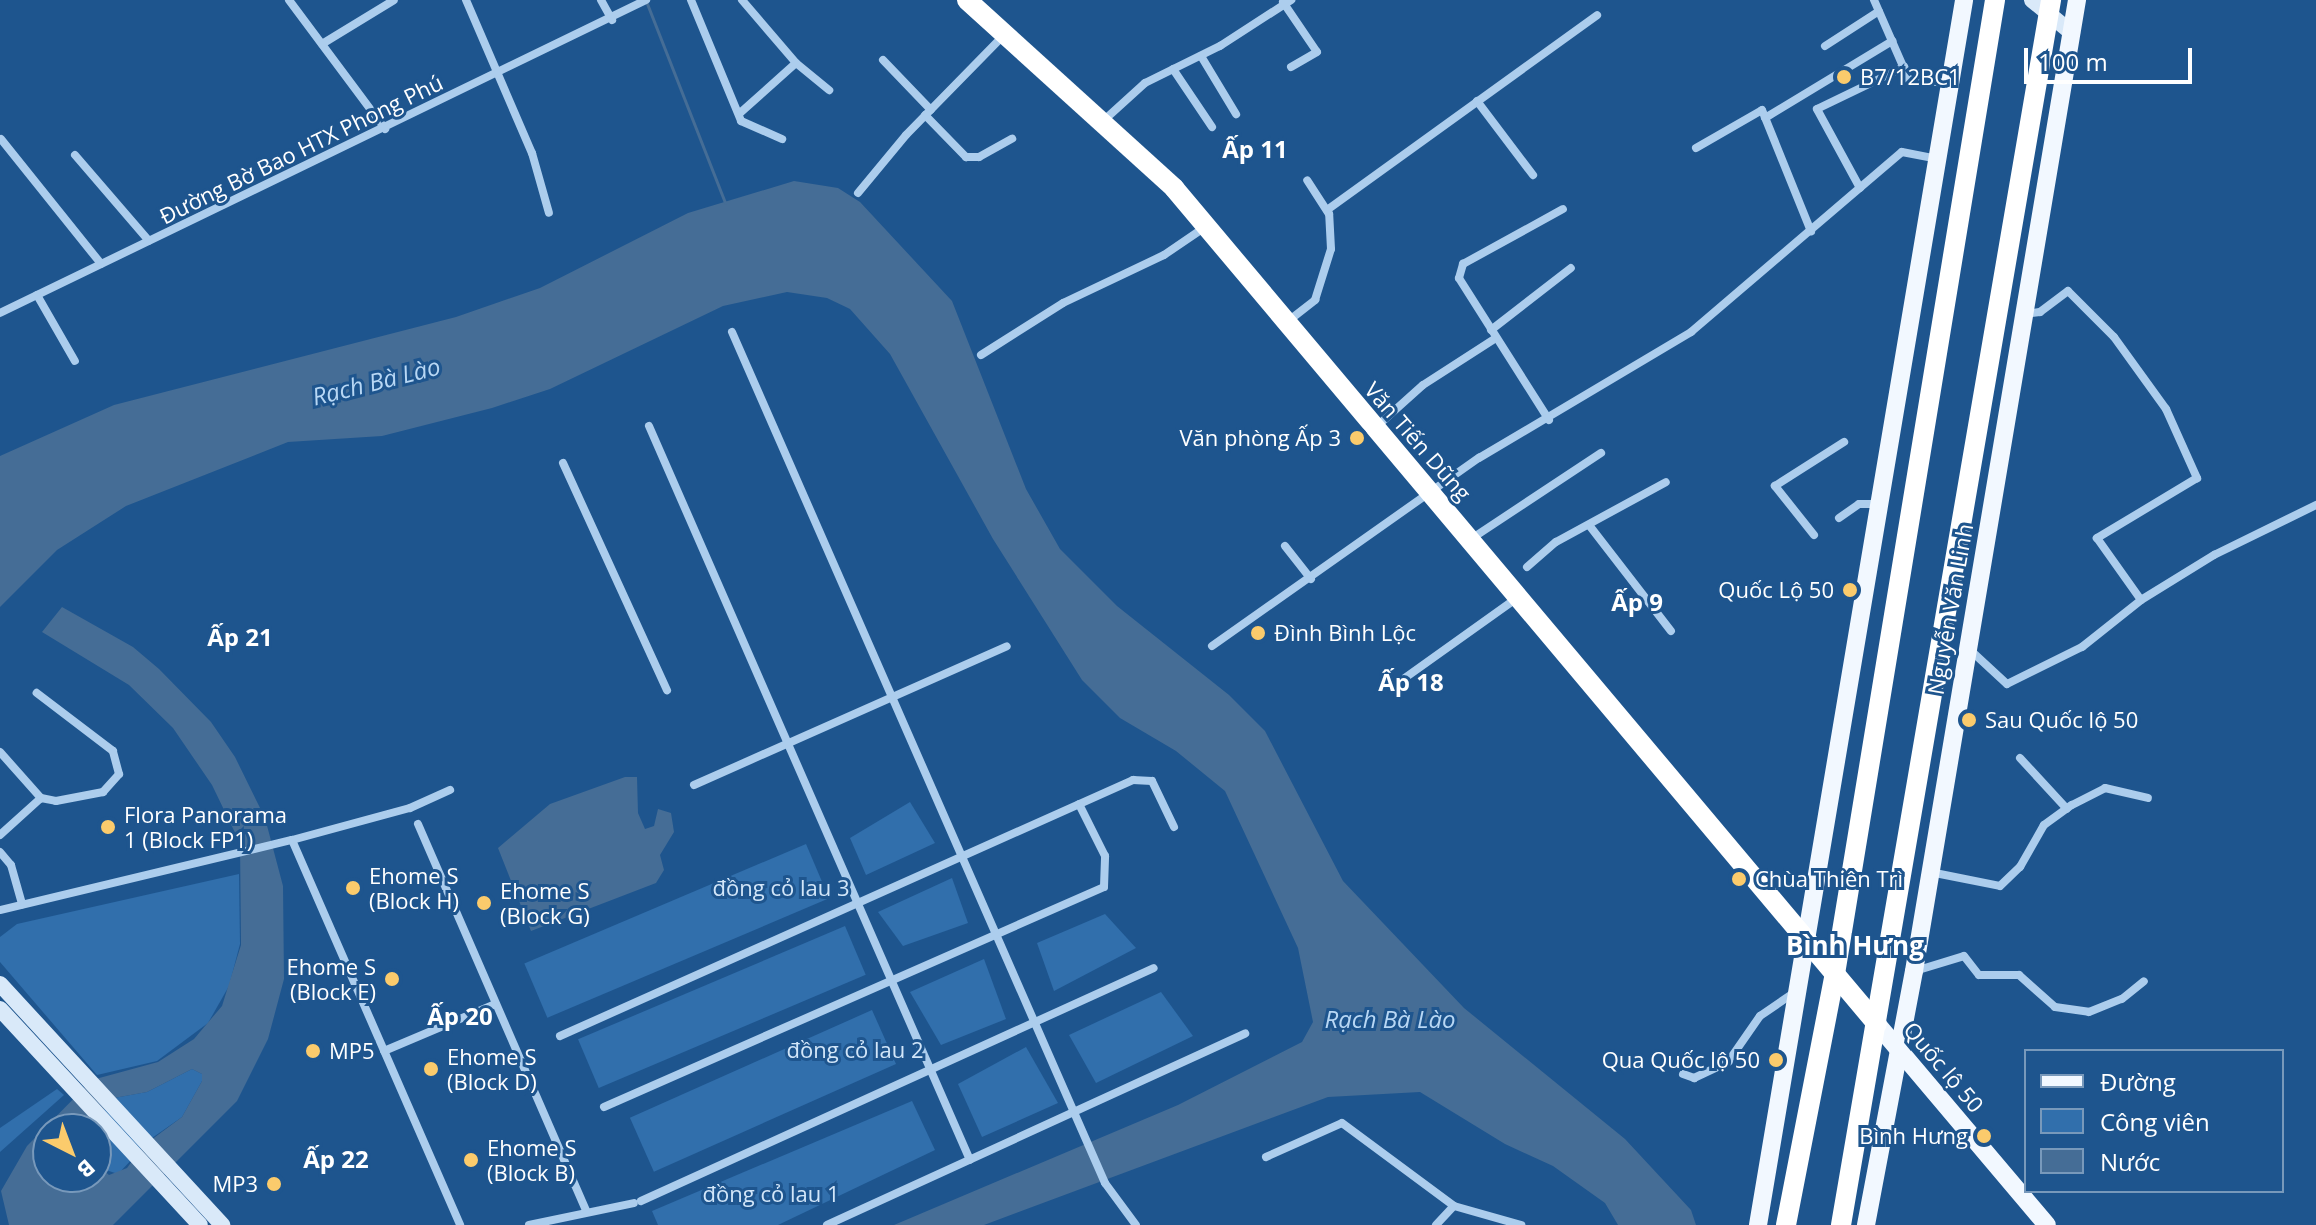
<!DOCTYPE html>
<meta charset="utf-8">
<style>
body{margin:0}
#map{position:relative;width:2316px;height:1225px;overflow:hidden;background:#1e558e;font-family:"Open Sans",sans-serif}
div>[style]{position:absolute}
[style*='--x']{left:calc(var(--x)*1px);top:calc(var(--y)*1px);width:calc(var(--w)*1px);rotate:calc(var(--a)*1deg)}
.green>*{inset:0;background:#316fac;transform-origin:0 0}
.water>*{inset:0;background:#456d96}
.stream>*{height:3px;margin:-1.5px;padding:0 1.5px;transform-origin:1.5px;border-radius:1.5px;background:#456d96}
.street>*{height:8px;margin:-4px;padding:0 4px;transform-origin:4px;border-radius:4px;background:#accded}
.secondary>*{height:16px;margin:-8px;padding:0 8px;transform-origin:8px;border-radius:8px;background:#d9e9f9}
.primary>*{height:18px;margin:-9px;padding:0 9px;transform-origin:9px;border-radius:9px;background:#f2f8ff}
.highway>*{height:20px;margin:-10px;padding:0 10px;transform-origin:10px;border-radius:10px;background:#fff}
.dots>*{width:22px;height:22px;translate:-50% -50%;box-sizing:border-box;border:4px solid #1e558e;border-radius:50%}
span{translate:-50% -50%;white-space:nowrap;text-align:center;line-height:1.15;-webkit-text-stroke:6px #1e558e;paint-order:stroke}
.poi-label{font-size:22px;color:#fff}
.left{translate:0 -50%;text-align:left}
.right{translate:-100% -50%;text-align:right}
.street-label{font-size:22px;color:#fff}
.park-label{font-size:22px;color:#d2e6f9}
.neighbourhood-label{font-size:24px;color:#fff;font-weight:700}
.water-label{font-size:24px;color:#b8d7f4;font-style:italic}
.quarter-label{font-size:26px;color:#fff;font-weight:700}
.legend{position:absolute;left:2024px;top:1049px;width:260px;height:144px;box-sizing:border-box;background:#1e558e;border:2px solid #7899bb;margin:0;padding:10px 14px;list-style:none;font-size:24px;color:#fff}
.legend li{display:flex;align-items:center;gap:16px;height:40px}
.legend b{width:40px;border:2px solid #7899bb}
.north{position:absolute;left:32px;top:1113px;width:80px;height:80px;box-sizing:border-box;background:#1e558e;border:2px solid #7899bb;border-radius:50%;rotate:138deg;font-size:22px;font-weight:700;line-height:32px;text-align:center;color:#fff}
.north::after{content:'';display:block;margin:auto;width:28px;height:36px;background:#fbcb6c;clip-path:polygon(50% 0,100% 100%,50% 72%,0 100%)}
.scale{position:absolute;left:2024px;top:48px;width:168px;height:36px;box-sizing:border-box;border:4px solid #fff;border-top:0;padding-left:10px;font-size:24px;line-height:28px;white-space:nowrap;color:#fff;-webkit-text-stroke:6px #1e558e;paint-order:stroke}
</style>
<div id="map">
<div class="green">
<div style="clip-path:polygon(910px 802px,935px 843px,866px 875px,850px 838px)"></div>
<div style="left:806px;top:844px;width:59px;height:306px;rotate:67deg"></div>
<div style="clip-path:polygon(239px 874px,240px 944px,229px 986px,208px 1023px,157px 1061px,97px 1075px,0 962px,0 937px,17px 924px)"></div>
<div style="clip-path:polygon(952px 878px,968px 923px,903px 946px,878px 912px)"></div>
<div style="clip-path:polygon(1105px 914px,1136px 948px,1054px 991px,1037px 943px)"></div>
<div style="left:845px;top:926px;width:53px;height:290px;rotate:67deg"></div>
<div style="clip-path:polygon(984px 959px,1006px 1019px,941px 1045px,910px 992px)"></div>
<div style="clip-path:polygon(1161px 992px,1193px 1036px,1096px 1083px,1069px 1035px)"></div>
<div style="left:872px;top:1010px;width:59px;height:265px;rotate:66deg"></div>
<div style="clip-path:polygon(1026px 1047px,1058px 1103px,982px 1137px,958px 1084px)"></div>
<div style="clip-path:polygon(192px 1069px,202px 1074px,202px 1081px,182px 1117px,152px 1138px,118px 1174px,100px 1168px,96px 1129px,88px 1129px,93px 1117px,114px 1098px,147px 1092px)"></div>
<div style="clip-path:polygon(57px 1089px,64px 1095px,0 1152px,0 1128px)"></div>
<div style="clip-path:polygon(912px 1101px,935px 1150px,778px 1225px,658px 1225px,652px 1211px)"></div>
</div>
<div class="water">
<div style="clip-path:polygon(794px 181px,838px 188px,860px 202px,952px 301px,1026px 489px,1060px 549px,1117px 606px,1229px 695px,1265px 731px,1343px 881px,1464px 1008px,1625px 1139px,1691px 1210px,1696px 1225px,1618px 1225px,1605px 1203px,1553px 1166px,1505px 1144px,1420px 1092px,1328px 1097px,984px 1225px,894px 1225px,1178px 1105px,1302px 1042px,1313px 1022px,1298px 948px,1225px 791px,1176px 751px,1120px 718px,1082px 680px,993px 539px,890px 354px,850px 309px,827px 298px,787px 292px,723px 306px,550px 389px,492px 408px,382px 436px,288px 442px,126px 506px,57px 550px,0 607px,0 456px,114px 405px,456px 317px,540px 288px,688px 213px)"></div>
<div style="clip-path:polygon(evenodd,62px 607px,133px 647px,159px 669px,211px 722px,235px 757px,265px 818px,283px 886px,284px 979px,268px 1039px,237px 1101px,113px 1225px,9px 1225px,1px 1191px,27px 1146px,92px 1080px,158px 1062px,194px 1039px,222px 1006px,241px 945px,240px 843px,212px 785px,173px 728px,129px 685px,42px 632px,62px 607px,192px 1069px,202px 1074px,202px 1081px,182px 1117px,143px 1146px,127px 1168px,109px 1175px,96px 1164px,96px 1177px,48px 1177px,48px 1129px,88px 1129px,114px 1098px,147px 1092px,192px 1069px)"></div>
<div style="clip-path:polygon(625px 777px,637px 777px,638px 813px,645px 829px,654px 826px,658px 809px,671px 813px,674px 832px,660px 855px,664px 870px,656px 883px,531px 931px,498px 848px,550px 804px)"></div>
</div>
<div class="stream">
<div style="--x:646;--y:1;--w:217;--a:68.6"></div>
</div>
<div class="street">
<div style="--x:289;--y:0;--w:161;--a:53.3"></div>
<div style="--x:466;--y:0;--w:167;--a:66.7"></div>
<div style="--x:532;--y:153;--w:62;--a:74.2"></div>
<div style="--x:601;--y:0;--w:23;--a:61"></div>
<div style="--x:691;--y:0;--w:131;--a:67.5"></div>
<div style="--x:741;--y:121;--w:45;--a:23.7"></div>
<div style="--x:742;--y:0;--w:83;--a:49.4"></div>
<div style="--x:1874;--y:0;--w:87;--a:66.4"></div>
<div style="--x:1909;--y:80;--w:41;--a:4.2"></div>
<div style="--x:1283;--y:2;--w:60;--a:55.8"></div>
<div style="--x:1317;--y:52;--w:30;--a:150"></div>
<div style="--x:322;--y:44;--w:84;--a:-31.4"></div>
<div style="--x:1825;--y:46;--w:64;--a:-32.9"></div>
<div style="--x:1201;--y:56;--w:68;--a:58.9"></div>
<div style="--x:883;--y:60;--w:69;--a:46.2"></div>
<div style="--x:1173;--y:69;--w:70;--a:56.1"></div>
<div style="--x:1477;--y:101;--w:93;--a:52.9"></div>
<div style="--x:740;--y:113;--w:75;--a:-41.8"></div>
<div style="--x:796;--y:63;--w:43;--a:39.3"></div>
<div style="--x:925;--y:115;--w:59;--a:45.7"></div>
<div style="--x:966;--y:157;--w:13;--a:0"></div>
<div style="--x:979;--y:157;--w:38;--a:-29"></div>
<div style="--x:1765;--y:118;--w:149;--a:-31.2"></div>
<div style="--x:1102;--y:122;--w:58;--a:-42.2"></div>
<div style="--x:1145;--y:83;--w:84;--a:-26.3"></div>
<div style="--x:1220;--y:46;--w:85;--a:-32.9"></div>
<div style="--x:1;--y:139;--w:160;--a:51.3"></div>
<div style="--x:1696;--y:148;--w:76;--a:-29.9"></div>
<div style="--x:1762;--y:110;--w:131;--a:68"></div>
<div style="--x:75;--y:155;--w:113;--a:49.3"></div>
<div style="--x:1860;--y:188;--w:90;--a:-118.6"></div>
<div style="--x:1817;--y:109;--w:97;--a:-25.8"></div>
<div style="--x:858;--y:193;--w:75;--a:-50.4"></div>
<div style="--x:906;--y:135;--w:140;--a:-45.6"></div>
<div style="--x:1327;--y:210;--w:333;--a:-35.8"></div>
<div style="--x:37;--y:295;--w:76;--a:60.1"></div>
<div style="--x:0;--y:313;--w:718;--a:-25.85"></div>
<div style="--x:2024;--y:314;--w:16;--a:-7"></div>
<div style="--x:2040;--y:312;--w:35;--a:-37"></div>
<div style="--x:2068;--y:291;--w:65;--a:45"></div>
<div style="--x:2114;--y:337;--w:89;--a:54.2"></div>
<div style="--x:2166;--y:409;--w:76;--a:65.8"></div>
<div style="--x:2197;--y:478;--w:117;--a:149"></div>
<div style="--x:2097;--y:538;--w:76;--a:54.6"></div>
<div style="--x:1287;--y:322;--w:36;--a:-38"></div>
<div style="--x:1315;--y:300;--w:53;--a:-72.6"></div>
<div style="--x:1331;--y:249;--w:35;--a:-93"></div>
<div style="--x:1329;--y:214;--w:40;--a:-122.9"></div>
<div style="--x:1491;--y:330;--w:101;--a:-37.8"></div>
<div style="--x:732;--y:332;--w:929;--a:66.33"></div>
<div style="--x:1105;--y:1183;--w:52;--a:53.6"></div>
<div style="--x:981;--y:355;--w:97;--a:-32.4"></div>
<div style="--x:1063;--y:303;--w:112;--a:-25.4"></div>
<div style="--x:1164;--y:255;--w:50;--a:-34.3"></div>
<div style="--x:1549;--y:420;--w:168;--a:-122.4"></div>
<div style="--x:1459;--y:278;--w:15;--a:-74"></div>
<div style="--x:1463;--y:264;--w:114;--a:-28.8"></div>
<div style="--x:649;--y:426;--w:801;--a:66.38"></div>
<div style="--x:1375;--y:428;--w:64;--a:-41.9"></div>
<div style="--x:1423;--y:385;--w:87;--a:-32.8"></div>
<div style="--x:563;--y:463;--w:250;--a:65.4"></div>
<div style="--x:1839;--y:518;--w:24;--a:-35"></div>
<div style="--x:1859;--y:504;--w:19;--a:0"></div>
<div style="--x:1589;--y:525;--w:134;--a:52.3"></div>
<div style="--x:1814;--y:535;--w:63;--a:-128.5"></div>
<div style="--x:1775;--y:486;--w:82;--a:-32.5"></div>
<div style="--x:1471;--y:539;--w:156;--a:-33.5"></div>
<div style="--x:1285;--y:546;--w:42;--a:51.8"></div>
<div style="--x:1527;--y:567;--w:38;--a:-41"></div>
<div style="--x:1556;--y:542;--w:125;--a:-28.6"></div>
<div style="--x:1212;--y:646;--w:327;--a:-35.2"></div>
<div style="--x:1479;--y:458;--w:247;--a:-30.7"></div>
<div style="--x:1691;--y:332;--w:277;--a:-40.5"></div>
<div style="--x:1902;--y:152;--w:36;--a:11"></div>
<div style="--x:1968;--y:648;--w:53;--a:42.7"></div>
<div style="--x:2007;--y:684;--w:84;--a:-26.3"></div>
<div style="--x:2082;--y:647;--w:75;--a:-38.5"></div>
<div style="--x:2141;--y:600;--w:86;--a:-31.7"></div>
<div style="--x:2214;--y:555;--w:114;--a:-26.1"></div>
<div style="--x:1402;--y:680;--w:141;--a:-35.5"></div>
<div style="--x:0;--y:752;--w:62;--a:48.3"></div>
<div style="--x:2020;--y:758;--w:69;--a:47.3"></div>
<div style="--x:694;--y:785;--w:342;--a:-23.9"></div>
<div style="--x:418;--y:824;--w:423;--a:66.5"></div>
<div style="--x:0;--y:835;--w:55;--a:-42.1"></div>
<div style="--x:41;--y:798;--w:15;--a:11"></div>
<div style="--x:56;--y:801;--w:48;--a:-10.8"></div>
<div style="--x:103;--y:792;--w:24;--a:-48"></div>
<div style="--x:119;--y:774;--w:24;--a:-105"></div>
<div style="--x:113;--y:751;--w:96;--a:-142.7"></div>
<div style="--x:292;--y:840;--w:420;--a:66.4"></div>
<div style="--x:0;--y:852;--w:17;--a:50"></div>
<div style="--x:11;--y:865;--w:41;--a:74.2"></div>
<div style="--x:1930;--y:872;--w:71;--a:11.3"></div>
<div style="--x:2000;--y:886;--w:28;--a:-44"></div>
<div style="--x:2020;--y:867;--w:48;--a:-60.3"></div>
<div style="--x:2044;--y:825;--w:34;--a:-36"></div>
<div style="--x:2072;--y:805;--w:37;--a:-27"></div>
<div style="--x:2105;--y:788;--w:44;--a:13.1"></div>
<div style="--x:0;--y:910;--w:300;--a:-13.5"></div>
<div style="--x:292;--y:840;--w:122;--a:-15.2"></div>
<div style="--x:410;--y:808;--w:44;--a:-24.2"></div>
<div style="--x:1915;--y:971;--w:51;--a:-17"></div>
<div style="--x:1964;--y:956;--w:24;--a:52"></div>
<div style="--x:1979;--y:975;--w:40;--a:0"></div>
<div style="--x:2019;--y:975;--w:48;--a:41.6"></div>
<div style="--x:2055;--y:1007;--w:34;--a:8"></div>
<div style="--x:2089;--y:1012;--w:35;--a:-22"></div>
<div style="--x:2122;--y:999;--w:28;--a:-39"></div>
<div style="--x:560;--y:1036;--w:628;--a:-24.07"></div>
<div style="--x:1133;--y:780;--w:19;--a:3"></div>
<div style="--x:1152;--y:781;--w:51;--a:64.4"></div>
<div style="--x:384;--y:1051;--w:121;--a:-22.9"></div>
<div style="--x:1683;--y:1074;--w:12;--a:20"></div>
<div style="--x:1694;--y:1078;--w:38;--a:-25"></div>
<div style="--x:1728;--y:1062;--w:56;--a:-55.2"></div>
<div style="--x:1760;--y:1016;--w:42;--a:-34.4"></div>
<div style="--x:604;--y:1107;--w:546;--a:-23.75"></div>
<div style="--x:1104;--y:887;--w:31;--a:-88"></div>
<div style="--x:1105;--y:856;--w:58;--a:-116.6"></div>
<div style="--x:1266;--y:1157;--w:83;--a:-24.1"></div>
<div style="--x:1342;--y:1123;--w:139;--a:36.5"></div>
<div style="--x:1454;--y:1206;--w:70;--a:15.8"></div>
<div style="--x:641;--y:1201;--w:563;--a:-24.43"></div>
<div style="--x:529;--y:1225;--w:107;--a:-11.8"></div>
<div style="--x:827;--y:1225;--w:460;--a:-24.6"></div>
<div style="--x:1436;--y:1225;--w:26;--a:-47"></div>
</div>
<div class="secondary">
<div style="--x:2032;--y:0;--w:52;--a:39.5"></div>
<div style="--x:0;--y:984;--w:328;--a:47.3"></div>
<div style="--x:0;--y:1009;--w:294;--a:47.2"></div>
</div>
<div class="primary">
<div style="--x:1877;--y:1024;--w:263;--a:49.8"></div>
<div style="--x:1758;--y:1225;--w:1242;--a:-80.45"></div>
<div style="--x:1866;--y:1225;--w:258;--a:-79.3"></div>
<div style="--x:1914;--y:971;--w:985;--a:-80.47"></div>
</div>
<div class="highway">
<div style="--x:967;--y:0;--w:280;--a:42.2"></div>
<div style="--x:1174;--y:188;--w:1092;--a:49.94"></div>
<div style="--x:1786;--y:1225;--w:256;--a:-79"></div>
<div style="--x:1835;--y:974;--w:987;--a:-80.67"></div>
<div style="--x:1841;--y:1225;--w:1243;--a:-80.27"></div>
</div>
<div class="dots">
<div style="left:1844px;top:77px;background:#fbcb6c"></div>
<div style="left:1357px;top:438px;background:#fbcb6c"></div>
<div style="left:1850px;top:590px;background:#fbcb6c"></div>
<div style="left:1258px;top:633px;background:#fbcb6c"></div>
<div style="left:1969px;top:720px;background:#fbcb6c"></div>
<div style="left:108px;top:827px;background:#fbcb6c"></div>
<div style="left:1739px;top:879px;background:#fbcb6c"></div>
<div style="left:353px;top:888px;background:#fbcb6c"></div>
<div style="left:484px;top:903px;background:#fbcb6c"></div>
<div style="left:392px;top:979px;background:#fbcb6c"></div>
<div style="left:313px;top:1051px;background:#fbcb6c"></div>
<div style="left:1776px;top:1060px;background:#fbcb6c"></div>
<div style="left:431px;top:1069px;background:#fbcb6c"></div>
<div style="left:1984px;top:1136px;background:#fbcb6c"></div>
<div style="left:471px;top:1160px;background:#fbcb6c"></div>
<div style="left:274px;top:1184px;background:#fbcb6c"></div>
</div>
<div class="poi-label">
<span class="left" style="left:1860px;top:77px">B7/12BC1</span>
<span class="right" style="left:1341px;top:438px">Văn phòng Ấp 3</span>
<span class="right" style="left:1834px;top:590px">Quốc Lộ 50</span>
<span class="left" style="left:1274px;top:633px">Đình Bình Lộc</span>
<span class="left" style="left:1985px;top:720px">Sau Quốc lộ 50</span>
<span class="left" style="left:124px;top:827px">Flora Panorama<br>1 (Block FP1)</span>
<span class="left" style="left:369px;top:888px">Ehome S<br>(Block H)</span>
<span class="left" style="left:1755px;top:879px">Chùa Thiên Trì</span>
<span class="left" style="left:500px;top:903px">Ehome S<br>(Block G)</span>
<span class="right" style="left:376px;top:979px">Ehome S<br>(Block E)</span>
<span class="left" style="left:329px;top:1051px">MP5</span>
<span class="left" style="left:447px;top:1069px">Ehome S<br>(Block D)</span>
<span class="right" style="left:1760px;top:1060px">Qua Quốc lộ 50</span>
<span class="right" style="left:1968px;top:1136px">Bình Hưng</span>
<span class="left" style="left:487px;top:1160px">Ehome S<br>(Block B)</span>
<span class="right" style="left:258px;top:1184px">MP3</span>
</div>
<div class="street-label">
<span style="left:301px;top:149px;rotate:-26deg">Đường Bờ Bao HTX Phong Phú</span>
<span style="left:1418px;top:441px;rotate:49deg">Văn Tiến Dũng</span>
<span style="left:1950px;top:609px;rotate:-80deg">Nguyễn Văn Linh</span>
<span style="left:1944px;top:1067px;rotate:50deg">Quốc lộ 50</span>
</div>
<div class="park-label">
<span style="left:781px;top:888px">đồng cỏ lau 3</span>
<span style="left:855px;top:1050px">đồng cỏ lau 2</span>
<span style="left:771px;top:1194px">đồng cỏ lau 1</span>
</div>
<div class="neighbourhood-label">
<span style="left:1255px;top:149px">Ấp 11</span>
<span style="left:1637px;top:602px">Ấp 9</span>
<span style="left:240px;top:637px">Ấp 21</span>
<span style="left:1411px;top:682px">Ấp 18</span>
<span style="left:460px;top:1016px">Ấp 20</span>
<span style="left:336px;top:1159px">Ấp 22</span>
</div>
<div class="water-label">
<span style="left:376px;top:381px;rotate:-14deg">Rạch Bà Lào</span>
<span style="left:1390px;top:1019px">Rạch Bà Lào</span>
</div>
<div class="quarter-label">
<span style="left:1855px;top:946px">Bình Hưng</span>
</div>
<ul class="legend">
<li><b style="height:10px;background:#f2f8ff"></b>Đường</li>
<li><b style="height:22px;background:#316fac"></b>Công viên</li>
<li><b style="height:22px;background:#456d96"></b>Nước</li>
</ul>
<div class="north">B</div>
<div class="scale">100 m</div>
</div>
